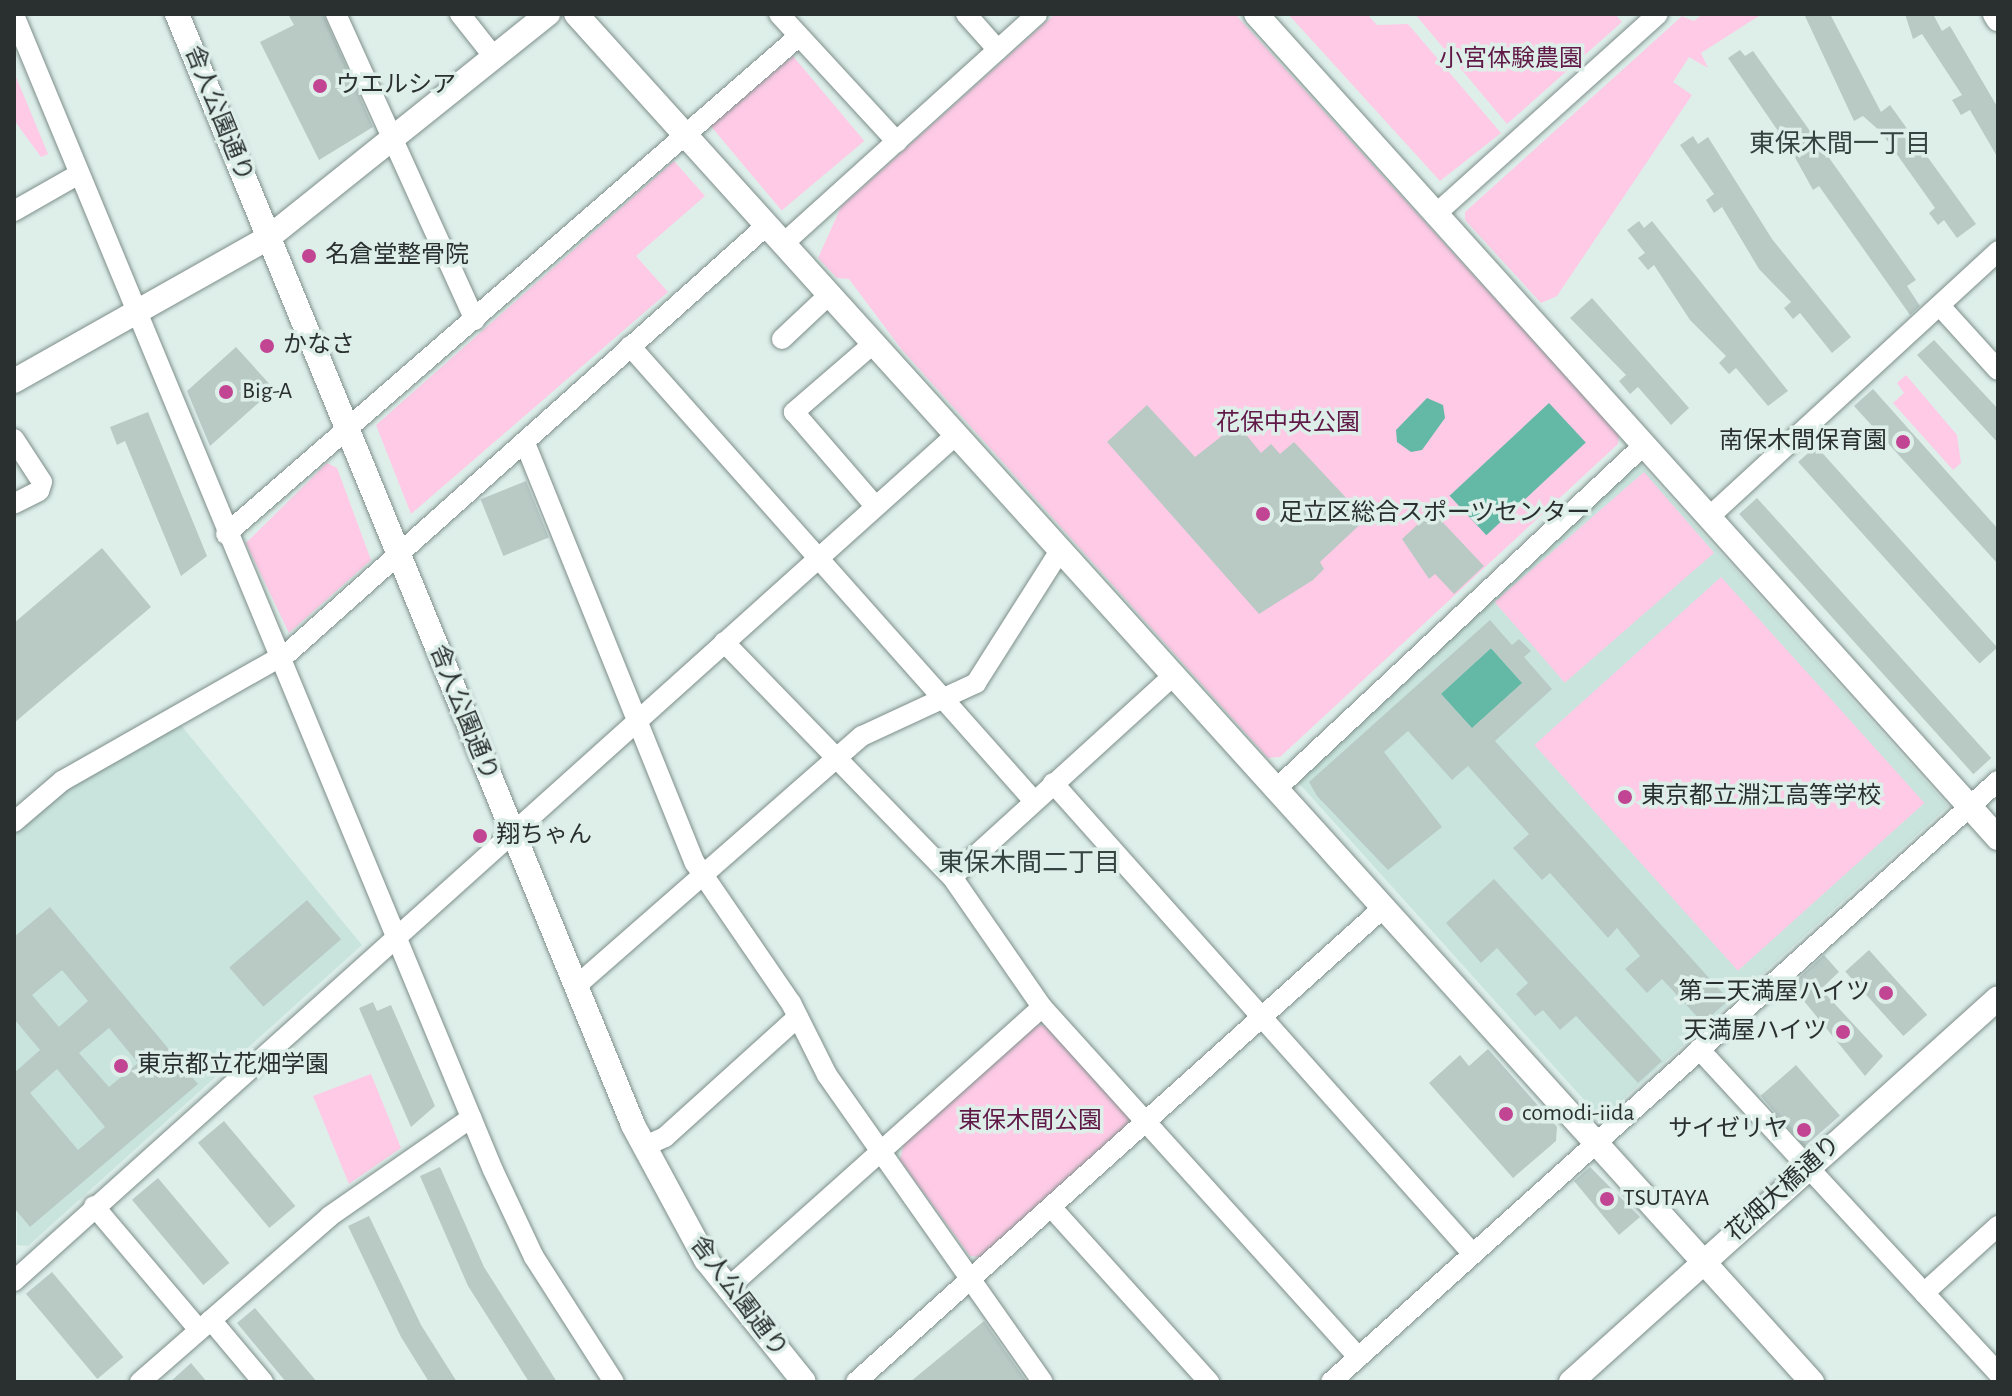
<!DOCTYPE html>
<meta charset="utf-8">
<style>
body{margin:0}
#map{position:relative;width:2012px;height:1396px;overflow:hidden;background:#deefea;font-family:"Alegreya Sans","Noto Sans JP",sans-serif}
div>[style]{position:absolute}
[style*='--x']{left:calc(var(--x)*1px);top:calc(var(--y)*1px);width:calc(var(--w)*1px);rotate:calc(var(--a)*1deg)}
.built>*{inset:0;background:#c9e4dd;transform-origin:0 0}
.green>*{inset:0;background:#fecae6;transform-origin:0 0}
.water>*{inset:0;background:#63b8a6;transform-origin:0 0}
.building>*{inset:0;background:#b9cac5;transform-origin:0 0}
.roads{filter:drop-shadow(0 0 2px #7e8e8a) drop-shadow(0 0 2px #7e8e8a)}
.minor>*{height:20px;margin:-10px;padding:0 10px;transform-origin:10px;border-radius:10px;background:#fff}
.tertiary>*{height:24px;margin:-12px;padding:0 12px;transform-origin:12px;border-radius:12px;background:#fff}
.dots>*{width:22px;height:22px;translate:-50% -50%;box-sizing:border-box;border:4px solid #deefea;border-radius:50%}
span{translate:-50% -50%;white-space:nowrap;text-align:center;line-height:1.15;-webkit-text-stroke:7px #deefea;paint-order:stroke}
.park-label{font-size:24px;color:#611948}
.poi-label{font-size:24px;color:#2a302f}
.left{translate:0 -50%;text-align:left}
.right{translate:-100% -50%;text-align:right}
.street-label{font-size:24px;color:#2a302f}
.neighbourhood-label{font-size:26px;color:#354440}
.frame{position:absolute;inset:0;border:16px solid #2a302f;pointer-events:none}
</style>
<div id="map">
<div class="built">
<div style="left:1639px;top:463px;width:462px;height:467px;rotate:48deg"></div>
<div style="clip-path:polygon(180px 724px,362px 945px,28px 1246px,17px 1245px,14px 833px,71px 785px)"></div>
</div>
<div class="green">
<div style="clip-path:polygon(1055px 14px,1235px 14px,1619px 435px,1618px 444px,1280px 757px,1268px 758px,902px 350px,849px 279px,837px 278px,818px 258px,841px 207px)"></div>
<div style="clip-path:polygon(1288px 14px,1367px 14px,1377px 25px,1408px 24px,1501px 133px,1440px 181px)"></div>
<div style="clip-path:polygon(1415px 14px,1615px 14px,1622px 22px,1507px 124px)"></div>
<div style="clip-path:polygon(1703px 14px,1762px 14px,1701px 53px,1708px 68px,1689px 57px,1673px 82px,1692px 95px,1557px 296px,1541px 303px,1465px 220px,1465px 212px,1682px 16px,1694px 21px)"></div>
<div style="left:793px;top:56px;width:111px;height:108px;rotate:50deg"></div>
<div style="clip-path:polygon(14px 72px,48px 154px,41px 157px,14px 120px)"></div>
<div style="clip-path:polygon(674px 161px,705px 196px,636px 256px,668px 292px,411px 514px,376px 425px)"></div>
<div style="clip-path:polygon(1906px 375px,1957px 435px,1961px 463px,1953px 470px,1893px 403px,1904px 393px,1897px 383px)"></div>
<div style="clip-path:polygon(327px 463px,337px 468px,371px 560px,289px 633px,246px 543px)"></div>
<div style="left:1644px;top:472px;width:107px;height:198px;rotate:49deg"></div>
<div style="left:1721px;top:577px;width:304px;height:251px;rotate:48deg"></div>
<div style="clip-path:polygon(1036px 1025px,1048px 1026px,1129px 1117px,1128px 1126px,980px 1257px,970px 1256px,900px 1160px,904px 1143px)"></div>
<div style="clip-path:polygon(371px 1074px,401px 1148px,349px 1184px,313px 1096px)"></div>
</div>
<div class="water">
<div style="clip-path:polygon(1427px 398px,1443px 405px,1445px 418px,1422px 450px,1411px 452px,1397px 442px,1396px 430px)"></div>
<div style="left:1549px;top:403px;width:54px;height:136px;rotate:47deg"></div>
<div style="left:1491px;top:648px;width:47px;height:68px;rotate:48deg"></div>
</div>
<div class="building">
<div style="clip-path:polygon(288px 14px,323px 14px,373px 127px,319px 160px,260px 42px,294px 25px)"></div>
<div style="clip-path:polygon(1804px 14px,1830px 14px,1881px 112px,1890px 105px,1976px 224px,1957px 238px,1944px 220px,1938px 225px,1929px 213px,1935px 208px,1881px 132px,1863px 116px,1854px 121px)"></div>
<div style="clip-path:polygon(1905px 14px,1933px 14px,1942px 31px,1950px 26px,1998px 108px,1998px 158px,1970px 110px,1961px 115px,1952px 100px,1962px 95px,1922px 34px,1913px 39px)"></div>
<div style="clip-path:polygon(1740px 50px,1745px 56px,1753px 51px,1916px 280px,1907px 286px,1920px 306px,1910px 315px,1819px 186px,1813px 190px,1787px 143px,1778px 149px,1769px 137px,1778px 131px,1728px 58px)"></div>
<div style="clip-path:polygon(1693px 136px,1698px 144px,1708px 137px,1772px 239px,1851px 337px,1832px 353px,1800px 313px,1793px 319px,1784px 308px,1791px 302px,1759px 269px,1722px 207px,1714px 213px,1706px 200px,1714px 194px,1680px 145px)"></div>
<div style="clip-path:polygon(1639px 221px,1644px 228px,1652px 221px,1788px 391px,1768px 406px,1736px 368px,1729px 374px,1719px 363px,1726px 356px,1690px 320px,1654px 265px,1648px 270px,1638px 258px,1645px 253px,1627px 230px)"></div>
<div style="clip-path:polygon(1592px 298px,1689px 408px,1671px 425px,1638px 387px,1630px 394px,1619px 381px,1626px 375px,1570px 318px)"></div>
<div style="clip-path:polygon(1934px 340px,1998px 409px,1998px 443px,1917px 355px)"></div>
<div style="clip-path:polygon(236px 347px,274px 389px,210px 446px,187px 391px)"></div>
<div style="clip-path:polygon(1873px 389px,1998px 529px,1998px 564px,1854px 406px)"></div>
<div style="clip-path:polygon(1147px 405px,1195px 457px,1227px 432px,1227px 411px,1243px 411px,1243px 431px,1261px 453px,1271px 444px,1280px 454px,1294px 442px,1366px 519px,1320px 562px,1324px 569px,1313px 580px,1259px 614px,1107px 442px)"></div>
<div style="clip-path:polygon(148px 412px,207px 556px,181px 576px,125px 441px,117px 445px,110px 427px)"></div>
<div style="left:1816px;top:446px;width:271px;height:24px;rotate:48deg"></div>
<div style="left:526px;top:481px;width:61px;height:49px;rotate:68deg"></div>
<div style="left:1757px;top:498px;width:350px;height:24px;rotate:48deg"></div>
<div style="clip-path:polygon(1432px 511px,1484px 566px,1454px 594px,1435px 574px,1429px 579px,1402px 539px)"></div>
<div style="clip-path:polygon(102px 548px,151px 607px,14px 723px,14px 623px)"></div>
<div style="clip-path:polygon(evenodd,1490px 620px,1512px 645px,1519px 639px,1531px 651px,1524px 657px,1552px 689px,1495px 741px,1729px 1000px,1703px 1023px,1662px 979px,1647px 993px,1625px 969px,1640px 956px,1617px 928px,1608px 938px,1550px 873px,1542px 880px,1513px 848px,1529px 834px,1468px 766px,1452px 780px,1408px 731px,1384px 752px,1442px 827px,1388px 870px,1317px 796px,1309px 782px,1490px 620px,1491px 648px,1522px 683px,1472px 728px,1441px 694px,1491px 648px)"></div>
<div style="clip-path:polygon(1494px 879px,1662px 1061px,1638px 1083px,1576px 1016px,1560px 1030px,1543px 1010px,1535px 1016px,1516px 994px,1528px 983px,1497px 948px,1481px 963px,1446px 923px)"></div>
<div style="left:307px;top:900px;width:52px;height:103px;rotate:49deg"></div>
<div style="clip-path:polygon(evenodd,50px 907px,198px 1084px,30px 1227px,14px 1208px,14px 1073px,40px 1050px,14px 1019px,14px 937px,50px 907px,62px 970px,88px 1001px,59px 1027px,32px 995px,62px 970px,50px 907px,109px 1028px,138px 1063px,109px 1087px,79px 1053px,109px 1028px,50px 907px,57px 1069px,105px 1127px,78px 1150px,30px 1093px,57px 1069px)"></div>
<div style="left:1869px;top:950px;width:87px;height:32px;rotate:48deg"></div>
<div style="clip-path:polygon(1824px 955px,1839px 972px,1821px 989px,1883px 1056px,1865px 1076px,1791px 985px)"></div>
<div style="clip-path:polygon(373px 1002px,377px 1011px,391px 1005px,435px 1106px,411px 1127px,359px 1008px)"></div>
<div style="clip-path:polygon(1488px 1049px,1557px 1127px,1556px 1141px,1513px 1178px,1429px 1083px,1460px 1055px,1469px 1066px)"></div>
<div style="left:1796px;top:1065px;width:67px;height:47px;rotate:49deg"></div>
<div style="left:224px;top:1121px;width:111px;height:34px;rotate:50deg"></div>
<div style="clip-path:polygon(440px 1167px,484px 1267px,557px 1382px,529px 1382px,468px 1286px,420px 1176px)"></div>
<div style="clip-path:polygon(1590px 1167px,1640px 1217px,1619px 1235px,1574px 1181px)"></div>
<div style="left:158px;top:1178px;width:111px;height:34px;rotate:50deg"></div>
<div style="clip-path:polygon(369px 1216px,421px 1325px,457px 1382px,429px 1382px,401px 1337px,348px 1226px)"></div>
<div style="left:52px;top:1272px;width:111px;height:34px;rotate:50deg"></div>
<div style="clip-path:polygon(255px 1308px,317px 1382px,286px 1382px,237px 1323px)"></div>
<div style="clip-path:polygon(984px 1321px,1027px 1382px,910px 1382px)"></div>
<div style="clip-path:polygon(191px 1363px,207px 1382px,170px 1382px)"></div>
</div>
<div class="roads">
<div class="minor">
<div style="--x:336;--y:14;--w:336;--a:65.6"></div>
<div style="--x:460;--y:14;--w:55;--a:51.7"></div>
<div style="--x:779;--y:14;--w:174;--a:47.3"></div>
<div style="--x:966;--y:14;--w:48;--a:48.4"></div>
<div style="--x:14;--y:15;--w:1250;--a:67.48"></div>
<div style="--x:493;--y:1170;--w:96;--a:64.8"></div>
<div style="--x:534;--y:1257;--w:148;--a:57.4"></div>
<div style="--x:14;--y:211;--w:73;--a:-29.7"></div>
<div style="--x:1437;--y:213;--w:297;--a:-42"></div>
<div style="--x:784;--y:243;--w:341;--a:-42.1"></div>
<div style="--x:1940;--y:306;--w:86;--a:47.8"></div>
<div style="--x:782;--y:339;--w:66;--a:-43.2"></div>
<div style="--x:874;--y:343;--w:106;--a:139.2"></div>
<div style="--x:794;--y:412;--w:124;--a:49.2"></div>
<div style="--x:630;--y:346;--w:608;--a:48.4"></div>
<div style="--x:14;--y:439;--w:51;--a:56.9"></div>
<div style="--x:42;--y:482;--w:9;--a:108"></div>
<div style="--x:39;--y:491;--w:28;--a:153"></div>
<div style="--x:525;--y:443;--w:453;--a:68"></div>
<div style="--x:695;--y:863;--w:170;--a:55.6"></div>
<div style="--x:791;--y:1003;--w:80;--a:63.4"></div>
<div style="--x:827;--y:1075;--w:375;--a:54.9"></div>
<div style="--x:1709;--y:517;--w:393;--a:-42.6"></div>
<div style="--x:226;--y:534;--w:759;--a:-40.99"></div>
<div style="--x:724;--y:642;--w:327;--a:45.9"></div>
<div style="--x:952;--y:877;--w:158;--a:55.3"></div>
<div style="--x:1042;--y:1007;--w:472;--a:47.9"></div>
<div style="--x:1053;--y:783;--w:631;--a:48.28"></div>
<div style="--x:1275;--y:790;--w:507;--a:-43.08"></div>
<div style="--x:14;--y:822;--w:63;--a:-40.5"></div>
<div style="--x:62;--y:781;--w:261;--a:-29.6"></div>
<div style="--x:289;--y:652;--w:641;--a:-41.77"></div>
<div style="--x:952;--y:877;--w:297;--a:-42.3"></div>
<div style="--x:575;--y:987;--w:381;--a:-41.2"></div>
<div style="--x:862;--y:736;--w:126;--a:-24.9"></div>
<div style="--x:976;--y:683;--w:155;--a:-57.6"></div>
<div style="--x:1699;--y:1049;--w:441;--a:47.3"></div>
<div style="--x:643;--y:1147;--w:24;--a:-24"></div>
<div style="--x:665;--y:1137;--w:179;--a:-42.1"></div>
<div style="--x:94;--y:1206;--w:162;--a:49.7"></div>
<div style="--x:1051;--y:1207;--w:236;--a:47.9"></div>
<div style="--x:14;--y:1281;--w:1266;--a:-41.93"></div>
<div style="--x:728;--y:1288;--w:421;--a:-41.8"></div>
<div style="--x:1924;--y:1293;--w:100;--a:-42.2"></div>
<div style="--x:211;--y:1320;--w:81;--a:50"></div>
<div style="--x:140;--y:1382;--w:252;--a:-41.1"></div>
<div style="--x:330;--y:1216;--w:172;--a:-34.8"></div>
<div style="--x:856;--y:1382;--w:709;--a:-41.97"></div>
<div style="--x:1331;--y:1382;--w:898;--a:-42.02"></div>
</div>
<div class="tertiary">
<div style="--x:177;--y:14;--w:1201;--a:67.68"></div>
<div style="--x:633;--y:1125;--w:153;--a:61.6"></div>
<div style="--x:706;--y:1260;--w:156;--a:51.2"></div>
<div style="--x:576;--y:14;--w:1844;--a:47.9"></div>
<div style="--x:1256;--y:14;--w:1109;--a:48"></div>
<div style="--x:1995;--y:14;--w:6;--a:59"></div>
<div style="--x:14;--y:381;--w:291;--a:-29.4"></div>
<div style="--x:268;--y:238;--w:359;--a:-38.7"></div>
<div style="--x:1571;--y:1382;--w:574;--a:-41.96"></div>
</div>
</div>
<div class="dots">
<div style="left:320px;top:86px;background:#c24594"></div>
<div style="left:309px;top:256px;background:#c24594"></div>
<div style="left:267px;top:346px;background:#c24594"></div>
<div style="left:226px;top:392px;background:#c24594"></div>
<div style="left:1903px;top:442px;background:#c24594"></div>
<div style="left:1263px;top:514px;background:#c24594"></div>
<div style="left:1625px;top:797px;background:#c24594"></div>
<div style="left:480px;top:836px;background:#c24594"></div>
<div style="left:1886px;top:993px;background:#c24594"></div>
<div style="left:1843px;top:1032px;background:#c24594"></div>
<div style="left:121px;top:1066px;background:#c24594"></div>
<div style="left:1506px;top:1114px;background:#c24594"></div>
<div style="left:1804px;top:1130px;background:#c24594"></div>
<div style="left:1607px;top:1199px;background:#c24594"></div>
</div>
<div class="park-label">
<span style="left:1511px;top:60px">小宮体験農園</span>
<span style="left:1288px;top:424px">花保中央公園</span>
<span style="left:1030px;top:1122px">東保木間公園</span>
</div>
<div class="poi-label">
<span class="left" style="left:336px;top:86px">ウエルシア</span>
<span class="left" style="left:325px;top:256px">名倉堂整骨院</span>
<span class="left" style="left:283px;top:346px">かなさ</span>
<span class="left" style="left:242px;top:392px">Big-A</span>
<span class="right" style="left:1887px;top:442px">南保木間保育園</span>
<span class="left" style="left:1279px;top:514px">足立区総合スポーツセンター</span>
<span class="left" style="left:1641px;top:797px">東京都立淵江高等学校</span>
<span class="left" style="left:496px;top:836px">翔ちゃん</span>
<span class="right" style="left:1870px;top:993px">第二天満屋ハイツ</span>
<span class="right" style="left:1827px;top:1032px">天満屋ハイツ</span>
<span class="left" style="left:137px;top:1066px">東京都立花畑学園</span>
<span class="left" style="left:1522px;top:1114px">comodi-iida</span>
<span class="right" style="left:1788px;top:1130px">サイゼリヤ</span>
<span class="left" style="left:1623px;top:1199px">TSUTAYA</span>
</div>
<div class="street-label">
<span style="left:218px;top:114px;rotate:68deg">舎人公園通り</span>
<span style="left:463px;top:713px;rotate:68deg">舎人公園通り</span>
<span style="left:1784px;top:1189px;rotate:-42deg">花畑大橋通り</span>
<span style="left:738px;top:1297px;rotate:53deg">舎人公園通り</span>
</div>
<div class="neighbourhood-label">
<span style="left:1840px;top:145px">東保木間一丁目</span>
<span style="left:1029px;top:864px">東保木間二丁目</span>
</div>
<div class="frame"></div>
</div>
